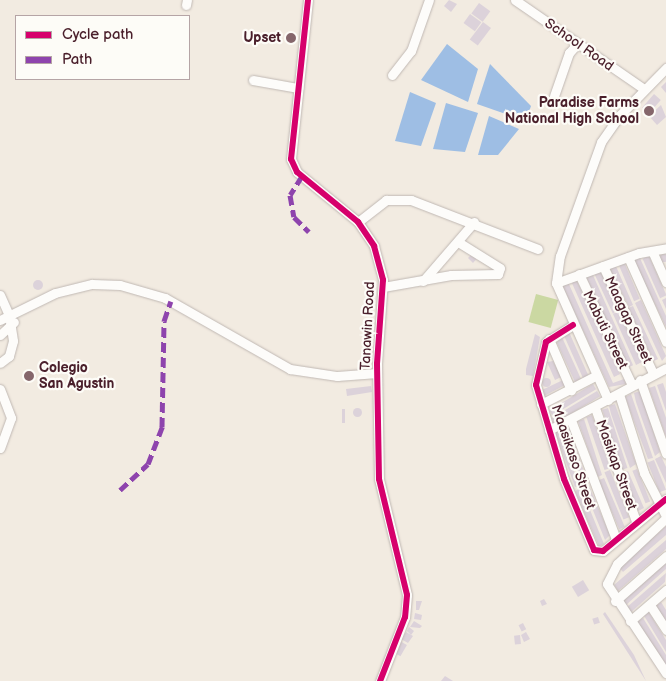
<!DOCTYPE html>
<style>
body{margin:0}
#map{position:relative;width:666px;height:681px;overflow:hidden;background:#f2ebe1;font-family:"Balsamiq Sans",sans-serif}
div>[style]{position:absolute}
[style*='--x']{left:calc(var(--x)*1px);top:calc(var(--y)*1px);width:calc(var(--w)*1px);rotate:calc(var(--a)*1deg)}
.green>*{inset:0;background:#cbd8a2;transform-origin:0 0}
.water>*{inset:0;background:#9ebee4}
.building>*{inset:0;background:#dcd2da;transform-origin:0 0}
.round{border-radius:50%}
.roads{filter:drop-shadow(0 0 1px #c0b8b3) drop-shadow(0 0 1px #c0b8b3)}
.minor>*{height:9px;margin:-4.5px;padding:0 4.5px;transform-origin:4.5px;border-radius:4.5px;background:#fdfcfa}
.quiet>*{height:5px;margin-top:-2.5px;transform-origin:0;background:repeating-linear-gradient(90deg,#8e44ad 0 10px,transparent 0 15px)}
.cycleway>*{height:6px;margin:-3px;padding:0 3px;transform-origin:3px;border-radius:3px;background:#d6006c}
.dots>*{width:14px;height:14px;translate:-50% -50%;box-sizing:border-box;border:2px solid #fdfcf7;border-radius:50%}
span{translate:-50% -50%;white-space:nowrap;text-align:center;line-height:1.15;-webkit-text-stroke:4.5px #fdfcf7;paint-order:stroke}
.poi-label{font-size:14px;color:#4a1f2b;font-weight:700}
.right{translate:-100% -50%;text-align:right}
.left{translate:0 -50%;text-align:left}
.street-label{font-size:14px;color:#4a1f2b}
.legend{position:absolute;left:15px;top:15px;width:175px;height:65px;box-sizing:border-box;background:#fdfcf7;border:1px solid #b5a4a5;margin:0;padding:6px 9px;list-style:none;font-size:15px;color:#4a1f2b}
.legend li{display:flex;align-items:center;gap:10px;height:25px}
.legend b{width:25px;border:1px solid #b5a4a5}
</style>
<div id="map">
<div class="green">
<div style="left:536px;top:294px;width:23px;height:29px;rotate:15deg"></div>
</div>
<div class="water">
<div style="clip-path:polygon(447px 44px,478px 69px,468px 102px,421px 80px)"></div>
<div style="clip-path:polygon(490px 64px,531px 106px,526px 121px,477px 104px)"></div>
<div style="clip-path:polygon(410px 92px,436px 103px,421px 146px,395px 141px)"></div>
<div style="clip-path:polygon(446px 103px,478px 113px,465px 152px,433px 149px)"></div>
<div style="clip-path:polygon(489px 116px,519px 129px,498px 155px,478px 155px)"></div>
</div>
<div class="building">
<div style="clip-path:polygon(449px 0,457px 4px,451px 12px,444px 6px)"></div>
<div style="left:479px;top:3px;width:14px;height:13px;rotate:36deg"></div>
<div style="left:470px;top:14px;width:14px;height:11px;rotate:36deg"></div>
<div style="left:483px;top:22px;width:10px;height:22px;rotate:37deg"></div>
<div style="clip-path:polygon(666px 82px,666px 93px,661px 87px)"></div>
<div style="left:654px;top:94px;width:9px;height:18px;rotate:41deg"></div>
<div style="clip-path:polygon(661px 105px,666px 117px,657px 125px,649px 116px)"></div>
<div style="clip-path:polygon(474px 252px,479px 256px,473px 263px,468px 258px)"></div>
<div class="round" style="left:660px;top:254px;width:8px;height:8px"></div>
<div style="clip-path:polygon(639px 256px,666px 316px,666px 327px,633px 259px)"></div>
<div style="left:649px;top:256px;width:43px;height:7px;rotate:66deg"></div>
<div style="left:624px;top:262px;width:40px;height:6px;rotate:67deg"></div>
<div style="clip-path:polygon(615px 264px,633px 305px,629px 307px,609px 267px)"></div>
<div style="clip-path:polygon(600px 270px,617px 309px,613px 314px,594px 273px)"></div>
<div style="left:592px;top:273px;width:101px;height:7px;rotate:66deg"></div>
<div style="clip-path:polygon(576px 279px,620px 374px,614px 377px,571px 281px)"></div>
<div class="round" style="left:33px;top:280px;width:10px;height:10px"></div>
<div style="clip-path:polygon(568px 282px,613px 383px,624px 379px,626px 384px,609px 387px,562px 285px)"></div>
<div style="clip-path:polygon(666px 298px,666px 309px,662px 300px)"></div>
<div style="clip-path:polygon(641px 300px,666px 356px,662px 361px,635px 303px)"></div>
<div style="clip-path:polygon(633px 306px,658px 359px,654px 361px,628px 308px)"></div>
<div style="clip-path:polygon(618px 311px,642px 362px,636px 365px,613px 314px)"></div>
<div style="left:569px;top:332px;width:48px;height:6px;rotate:66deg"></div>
<div style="clip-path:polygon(535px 334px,540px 337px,533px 376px,526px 375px,526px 369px)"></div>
<div style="clip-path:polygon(561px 335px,581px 379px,575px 382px,557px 343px)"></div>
<div style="clip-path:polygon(553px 361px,561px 377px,555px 380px,547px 362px)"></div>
<div class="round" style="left:541.5px;top:377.5px;width:9px;height:9px"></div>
<div style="clip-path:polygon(563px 380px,565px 385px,544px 396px,542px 390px)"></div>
<div style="clip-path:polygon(663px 383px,666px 392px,666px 411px,657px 385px)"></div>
<div style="left:593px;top:384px;width:6px;height:51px;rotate:59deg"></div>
<div style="clip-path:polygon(371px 386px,372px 392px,347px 396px,346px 389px)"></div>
<div style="clip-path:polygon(655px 386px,666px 418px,666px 437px,649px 388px)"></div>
<div style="left:597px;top:391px;width:6px;height:53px;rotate:59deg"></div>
<div style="clip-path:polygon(640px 391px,660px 452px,655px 456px,636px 402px,634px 393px)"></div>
<div style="clip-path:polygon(631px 394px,653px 458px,648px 459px,625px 397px)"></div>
<div style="clip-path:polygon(615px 404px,636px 464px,630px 468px,611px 414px,609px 406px)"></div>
<div class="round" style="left:352.5px;top:407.5px;width:9px;height:9px"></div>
<div style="left:608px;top:408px;width:63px;height:6px;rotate:72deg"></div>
<div style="left:342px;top:409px;width:3px;height:14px"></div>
<div style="left:592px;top:415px;width:56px;height:6px;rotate:71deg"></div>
<div style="clip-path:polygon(584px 419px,602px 475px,598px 477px,578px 421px)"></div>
<div style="clip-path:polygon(569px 427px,587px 481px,582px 484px,565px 437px,564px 429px)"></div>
<div style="clip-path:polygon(561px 430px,579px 486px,575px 487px,555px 432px)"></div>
<div style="clip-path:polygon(661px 456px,666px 467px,666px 483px,655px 459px)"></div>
<div style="left:654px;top:460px;width:32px;height:7px;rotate:68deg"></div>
<div style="left:637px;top:469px;width:35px;height:5px;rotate:68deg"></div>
<div style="left:610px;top:470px;width:51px;height:6px;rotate:68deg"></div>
<div style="clip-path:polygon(628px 471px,644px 508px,638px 511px,623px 473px)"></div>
<div style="left:604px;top:478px;width:53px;height:6px;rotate:67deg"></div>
<div style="clip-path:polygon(589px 486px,610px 535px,605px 540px,584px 488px)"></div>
<div style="clip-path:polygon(581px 488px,604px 544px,599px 546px,575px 491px)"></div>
<div style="clip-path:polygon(666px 526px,666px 535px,623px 572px,619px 567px)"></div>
<div style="clip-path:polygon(666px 540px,666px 549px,618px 591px,614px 585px)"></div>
<div style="clip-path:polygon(666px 562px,666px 569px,626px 605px,622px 601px)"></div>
<div style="clip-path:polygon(666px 573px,665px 582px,630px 613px,626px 608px)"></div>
<div style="left:583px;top:580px;width:12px;height:13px;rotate:59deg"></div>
<div style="clip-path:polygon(544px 599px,547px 604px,542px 606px,540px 601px)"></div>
<div style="clip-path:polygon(416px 601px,422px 601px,419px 610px,416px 610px)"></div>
<div style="clip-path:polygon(661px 602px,666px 610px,666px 621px,656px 606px)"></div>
<div style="clip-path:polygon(648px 611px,666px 640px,666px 652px,643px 614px)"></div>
<div style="clip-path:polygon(605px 612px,634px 655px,646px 681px,603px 614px)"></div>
<div style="clip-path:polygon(415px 613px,422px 615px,421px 620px,414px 619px)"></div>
<div style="left:598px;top:617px;width:6px;height:6px;rotate:72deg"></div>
<div style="clip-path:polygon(643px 618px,666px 655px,666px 668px,637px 622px)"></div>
<div style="clip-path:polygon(414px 621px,422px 626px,420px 628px,410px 627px)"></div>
<div style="left:523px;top:623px;width:7px;height:5px;rotate:63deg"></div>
<div style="clip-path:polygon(409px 627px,414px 631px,411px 635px,407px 631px)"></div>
<div style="clip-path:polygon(406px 632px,413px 636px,408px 643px,401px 639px)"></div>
<div style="clip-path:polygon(526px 632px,530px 639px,524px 642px,521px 635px)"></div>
<div style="left:520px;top:635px;width:9px;height:6px;rotate:84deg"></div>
<div style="left:400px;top:641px;width:8px;height:13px;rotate:30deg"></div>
<div style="clip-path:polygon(445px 676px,453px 681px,441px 681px)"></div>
</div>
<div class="roads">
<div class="minor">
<div style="--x:308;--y:0;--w:160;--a:96.1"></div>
<div style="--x:291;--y:159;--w:14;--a:65"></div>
<div style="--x:297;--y:172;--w:79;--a:39.3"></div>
<div style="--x:358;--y:222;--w:29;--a:56"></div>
<div style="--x:374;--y:246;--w:35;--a:75"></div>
<div style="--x:383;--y:280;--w:84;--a:94.1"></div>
<div style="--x:377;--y:364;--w:115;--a:89"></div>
<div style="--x:379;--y:479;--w:119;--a:76.4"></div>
<div style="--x:407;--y:595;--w:22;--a:95"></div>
<div style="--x:405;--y:617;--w:69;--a:111.3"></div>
<div style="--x:515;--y:0;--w:157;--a:34.6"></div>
<div style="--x:186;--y:5;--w:5;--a:-79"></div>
<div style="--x:392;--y:75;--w:31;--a:-52"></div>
<div style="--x:411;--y:51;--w:54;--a:-70.6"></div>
<div style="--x:253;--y:80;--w:46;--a:10.1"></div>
<div style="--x:554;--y:96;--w:46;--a:-70.8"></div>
<div style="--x:569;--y:53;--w:12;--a:-48"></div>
<div style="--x:358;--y:222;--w:36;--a:-38"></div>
<div style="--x:386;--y:200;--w:25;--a:0"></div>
<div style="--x:411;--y:200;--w:136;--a:21.1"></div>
<div style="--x:653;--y:253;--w:32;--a:66"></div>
<div style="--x:628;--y:257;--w:93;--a:65.9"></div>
<div style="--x:603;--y:266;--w:118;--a:65"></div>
<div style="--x:579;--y:274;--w:123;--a:64.5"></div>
<div style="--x:423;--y:281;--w:78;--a:-49.2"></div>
<div style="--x:556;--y:283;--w:27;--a:-82"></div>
<div style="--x:560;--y:256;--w:121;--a:-70.2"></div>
<div style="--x:601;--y:142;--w:33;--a:-55"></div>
<div style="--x:620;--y:115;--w:66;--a:-45.6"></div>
<div style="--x:556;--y:283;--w:128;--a:66"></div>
<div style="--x:556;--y:283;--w:88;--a:-19.9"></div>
<div style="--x:639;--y:253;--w:27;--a:-10"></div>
<div style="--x:383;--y:287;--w:69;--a:-10"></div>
<div style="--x:451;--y:275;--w:47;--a:-1.2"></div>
<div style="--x:498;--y:274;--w:6;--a:-72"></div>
<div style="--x:500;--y:268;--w:49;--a:-148.2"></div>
<div style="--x:0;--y:295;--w:22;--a:66"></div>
<div style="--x:9;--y:315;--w:26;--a:81"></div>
<div style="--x:13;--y:341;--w:16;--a:105"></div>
<div style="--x:9;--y:356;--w:11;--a:142"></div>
<div style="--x:0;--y:320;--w:61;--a:-26.1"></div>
<div style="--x:55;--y:293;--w:38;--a:-14"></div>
<div style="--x:92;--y:284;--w:28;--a:2"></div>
<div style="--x:120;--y:285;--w:47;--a:16.1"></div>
<div style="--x:165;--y:298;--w:144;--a:29.6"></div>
<div style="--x:290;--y:369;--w:48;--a:8.5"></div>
<div style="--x:337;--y:376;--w:40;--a:-4.3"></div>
<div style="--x:573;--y:325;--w:32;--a:148"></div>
<div style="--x:546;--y:342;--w:44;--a:103.1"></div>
<div style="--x:536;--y:385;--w:98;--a:73.4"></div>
<div style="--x:564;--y:479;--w:77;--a:67.1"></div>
<div style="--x:594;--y:550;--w:9;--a:6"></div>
<div style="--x:603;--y:551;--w:82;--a:-39.5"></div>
<div style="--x:0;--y:335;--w:19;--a:-43"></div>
<div style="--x:549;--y:339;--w:56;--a:66.7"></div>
<div style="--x:640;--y:380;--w:78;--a:70.6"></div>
<div style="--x:0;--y:389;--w:31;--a:69"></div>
<div style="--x:11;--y:418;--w:32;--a:110"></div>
<div style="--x:619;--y:394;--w:83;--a:72.4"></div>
<div style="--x:644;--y:473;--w:48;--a:62.9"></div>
<div style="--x:541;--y:404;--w:61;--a:-27.4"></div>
<div style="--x:595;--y:408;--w:120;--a:70.1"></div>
<div style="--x:571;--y:420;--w:127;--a:69.3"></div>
<div style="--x:549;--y:430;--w:132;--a:-27.9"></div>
<div style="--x:666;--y:518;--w:67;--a:136.8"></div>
<div style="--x:617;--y:564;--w:22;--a:117"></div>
<div style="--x:607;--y:584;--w:107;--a:56.5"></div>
<div style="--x:615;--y:601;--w:68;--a:-41.4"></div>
<div style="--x:650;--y:605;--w:30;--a:57"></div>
<div style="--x:630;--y:621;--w:48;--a:-40.7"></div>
</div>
</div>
<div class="quiet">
<div style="--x:302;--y:176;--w:22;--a:122"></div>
<div style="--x:290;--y:195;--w:22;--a:80"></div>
<div style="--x:294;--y:217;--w:21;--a:45"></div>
<div style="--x:120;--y:490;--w:38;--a:-43"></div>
<div style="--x:148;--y:464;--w:40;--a:-69"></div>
<div style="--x:162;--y:427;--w:106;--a:-88.9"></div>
<div style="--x:164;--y:321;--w:21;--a:-71"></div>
</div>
<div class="cycleway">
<div style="--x:308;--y:0;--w:160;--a:96.1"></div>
<div style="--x:291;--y:159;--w:14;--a:65"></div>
<div style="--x:297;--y:172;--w:79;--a:39.3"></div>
<div style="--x:358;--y:222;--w:29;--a:56"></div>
<div style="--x:374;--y:246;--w:35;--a:75"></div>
<div style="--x:383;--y:280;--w:84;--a:94.1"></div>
<div style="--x:377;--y:364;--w:115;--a:89"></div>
<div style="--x:379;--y:479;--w:119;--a:76.4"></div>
<div style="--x:407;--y:595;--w:22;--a:95"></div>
<div style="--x:405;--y:617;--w:69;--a:111.3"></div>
<div style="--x:573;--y:325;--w:32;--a:148"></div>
<div style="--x:546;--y:342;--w:44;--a:103.1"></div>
<div style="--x:536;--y:385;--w:98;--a:73.4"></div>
<div style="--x:564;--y:479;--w:77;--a:67.1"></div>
<div style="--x:594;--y:550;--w:9;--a:6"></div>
<div style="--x:603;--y:551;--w:82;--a:-39.5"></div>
</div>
<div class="dots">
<div style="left:291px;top:38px;background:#85666b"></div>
<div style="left:649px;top:111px;background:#85666b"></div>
<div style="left:29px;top:376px;background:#85666b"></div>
</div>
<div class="poi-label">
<span class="right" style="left:281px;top:38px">Upset</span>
<span class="right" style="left:639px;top:111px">Paradise Farms<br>National High School</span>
<span class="left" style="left:39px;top:376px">Colegio<br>San Agustin</span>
</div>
<div class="street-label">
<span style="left:579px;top:45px;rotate:35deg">School Road</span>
<span style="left:628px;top:320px;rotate:65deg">Maagap Street</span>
<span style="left:368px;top:326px;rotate:-87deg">Tanawin Road</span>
<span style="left:605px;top:330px;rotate:64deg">Mabuti Street</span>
<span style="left:573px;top:457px;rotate:71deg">Maasikaso Street</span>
<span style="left:616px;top:465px;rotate:70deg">Masikap Street</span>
</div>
<ul class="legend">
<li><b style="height:6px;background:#d6006c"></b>Cycle path</li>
<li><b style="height:6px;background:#8e44ad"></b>Path</li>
</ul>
</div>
